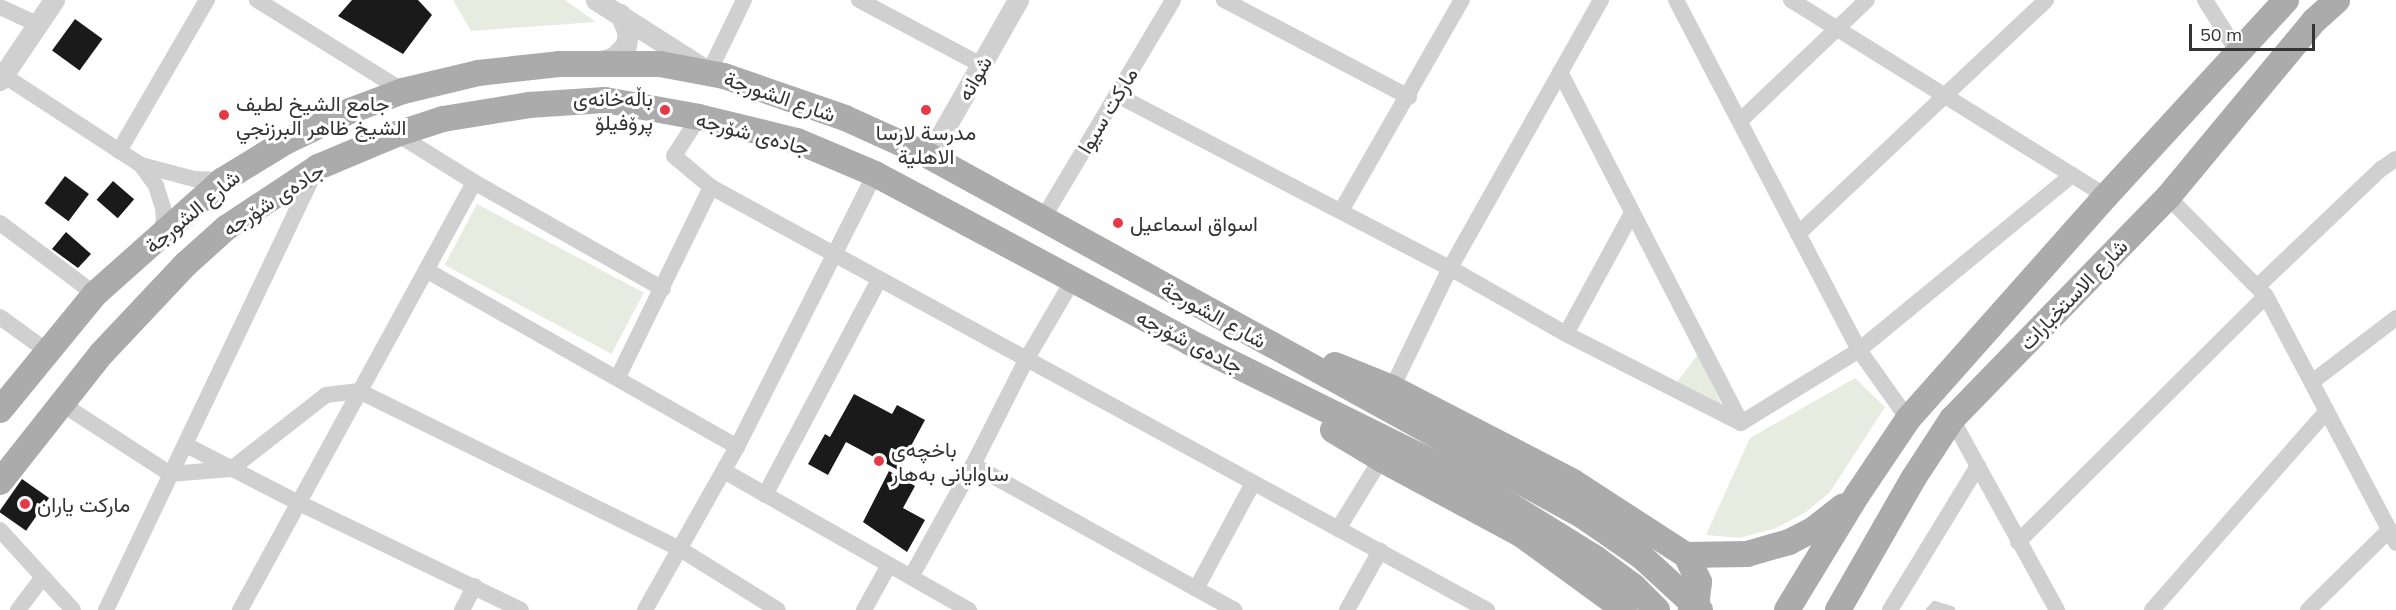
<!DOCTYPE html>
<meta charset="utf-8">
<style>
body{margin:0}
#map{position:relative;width:2396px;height:610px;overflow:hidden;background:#fff;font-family:Mulish,Vazirmatn,sans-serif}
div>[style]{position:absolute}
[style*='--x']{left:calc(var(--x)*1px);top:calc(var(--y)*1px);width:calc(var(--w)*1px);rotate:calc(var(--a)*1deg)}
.green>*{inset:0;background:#e6ecdf;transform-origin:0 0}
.building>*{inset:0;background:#1a1a1a;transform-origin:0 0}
.service>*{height:8px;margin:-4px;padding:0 4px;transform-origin:4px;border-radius:4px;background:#d0d0d0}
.minor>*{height:16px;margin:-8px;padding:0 8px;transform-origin:8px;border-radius:8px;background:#d0d0d0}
.tertiary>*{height:21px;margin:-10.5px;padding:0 10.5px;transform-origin:10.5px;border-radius:10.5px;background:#d0d0d0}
.primary>*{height:26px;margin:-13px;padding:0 13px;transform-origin:13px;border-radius:13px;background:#ababab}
.dots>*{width:16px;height:16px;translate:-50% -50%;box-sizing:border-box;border:3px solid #fff;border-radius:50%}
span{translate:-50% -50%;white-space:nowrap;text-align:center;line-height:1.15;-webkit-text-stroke:6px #fff;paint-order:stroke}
.street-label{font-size:21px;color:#333}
.poi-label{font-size:21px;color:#333}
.right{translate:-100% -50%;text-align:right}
.left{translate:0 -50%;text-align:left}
.scale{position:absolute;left:2189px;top:24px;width:126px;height:27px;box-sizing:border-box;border:3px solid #333;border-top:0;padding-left:8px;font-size:18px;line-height:21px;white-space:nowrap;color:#333;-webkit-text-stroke:4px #fff;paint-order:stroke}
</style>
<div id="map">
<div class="green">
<div style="clip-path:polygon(453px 0,565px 0,596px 22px,471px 31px)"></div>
<div style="left:477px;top:204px;width:189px;height:69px;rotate:28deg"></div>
<div style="clip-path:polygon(1698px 354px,1722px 406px,1677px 382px)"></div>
<div style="clip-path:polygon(1855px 378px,1885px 407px,1830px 492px,1806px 512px,1776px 528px,1740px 538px,1706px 535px,1750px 438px)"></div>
</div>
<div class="building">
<div style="clip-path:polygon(352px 0,418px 0,432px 15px,403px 54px,338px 16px)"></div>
<div style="left:75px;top:19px;width:34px;height:39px;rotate:36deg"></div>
<div style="left:65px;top:176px;width:30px;height:34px;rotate:37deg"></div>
<div style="left:113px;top:181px;width:28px;height:25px;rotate:41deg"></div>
<div style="clip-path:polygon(66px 232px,91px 254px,78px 268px,52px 249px)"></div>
<div style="clip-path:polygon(854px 394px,892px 414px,897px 405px,925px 420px,898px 470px,846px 442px,828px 475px,808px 464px,825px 434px,830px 437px)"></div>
<div style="clip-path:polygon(889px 471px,915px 486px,903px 508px,925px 520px,907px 552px,863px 522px)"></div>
<div style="left:22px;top:479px;width:33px;height:40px;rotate:35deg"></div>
</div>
<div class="service">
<div style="--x:1930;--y:610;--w:7;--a:-45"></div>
<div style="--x:1935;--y:605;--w:17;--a:17"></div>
</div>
<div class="minor">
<div style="--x:257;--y:0;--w:172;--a:31.9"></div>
<div style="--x:859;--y:0;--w:138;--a:28"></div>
<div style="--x:1224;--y:0;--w:209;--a:27.7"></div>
<div style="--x:1676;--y:0;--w:395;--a:62.4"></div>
<div style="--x:1859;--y:350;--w:85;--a:54.6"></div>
<div style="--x:1791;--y:0;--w:371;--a:31.9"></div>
<div style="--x:2205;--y:0;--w:60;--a:57.9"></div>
<div style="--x:0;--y:7;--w:41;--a:24.7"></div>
<div style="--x:709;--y:72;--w:80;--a:-64.1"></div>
<div style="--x:1560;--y:72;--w:395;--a:62.7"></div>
<div style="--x:3;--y:75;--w:165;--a:33.1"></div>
<div style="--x:141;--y:165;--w:55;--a:14.8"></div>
<div style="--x:194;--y:179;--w:29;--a:2"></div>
<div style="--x:1117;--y:95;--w:375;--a:27.5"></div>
<div style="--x:1450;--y:268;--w:133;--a:29.6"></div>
<div style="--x:1566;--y:334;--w:196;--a:27"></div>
<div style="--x:699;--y:117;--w:46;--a:122.7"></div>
<div style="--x:674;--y:156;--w:48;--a:40"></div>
<div style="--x:711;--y:187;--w:884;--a:28.59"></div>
<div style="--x:1740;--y:121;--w:175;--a:-43.6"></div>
<div style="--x:397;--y:134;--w:91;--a:31.9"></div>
<div style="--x:474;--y:182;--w:217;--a:29.5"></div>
<div style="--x:119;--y:151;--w:175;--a:-59.8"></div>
<div style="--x:141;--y:165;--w:26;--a:54"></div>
<div style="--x:156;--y:186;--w:22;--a:72"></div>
<div style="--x:163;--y:207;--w:14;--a:86"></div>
<div style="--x:164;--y:221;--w:16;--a:108"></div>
<div style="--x:2168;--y:197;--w:139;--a:45.3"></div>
<div style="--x:2266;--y:296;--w:279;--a:62.2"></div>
<div style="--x:1341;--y:211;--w:243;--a:-60.2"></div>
<div style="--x:1042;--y:220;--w:256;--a:-59.2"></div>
<div style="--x:0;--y:223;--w:119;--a:36.8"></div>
<div style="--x:1798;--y:234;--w:341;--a:-43.3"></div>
<div style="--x:426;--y:270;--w:358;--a:29.6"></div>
<div style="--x:2258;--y:286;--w:170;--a:-43.6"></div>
<div style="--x:2381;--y:169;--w:18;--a:-34"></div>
<div style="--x:0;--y:317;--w:58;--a:35.9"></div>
<div style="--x:1566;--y:334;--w:138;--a:-61.4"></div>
<div style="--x:618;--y:377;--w:212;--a:-63.9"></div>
<div style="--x:2312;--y:382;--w:106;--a:-37.3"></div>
<div style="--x:1392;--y:388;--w:133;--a:-64.2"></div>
<div style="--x:1450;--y:268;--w:308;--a:-60.6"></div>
<div style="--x:62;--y:404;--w:129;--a:32.9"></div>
<div style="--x:170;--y:474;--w:61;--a:-4.7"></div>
<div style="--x:231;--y:469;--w:120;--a:-37.9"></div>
<div style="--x:326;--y:395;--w:33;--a:-7"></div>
<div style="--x:359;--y:391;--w:358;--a:26.2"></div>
<div style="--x:680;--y:549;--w:115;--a:31.9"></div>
<div style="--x:1952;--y:419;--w:218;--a:61.2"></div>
<div style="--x:1741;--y:423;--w:139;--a:-31.7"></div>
<div style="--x:1859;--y:350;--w:276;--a:-39.4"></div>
<div style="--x:186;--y:445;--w:127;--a:27.2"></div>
<div style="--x:299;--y:503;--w:246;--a:25.7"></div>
<div style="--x:973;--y:465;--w:299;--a:29"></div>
<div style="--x:724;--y:471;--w:282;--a:29.6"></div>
<div style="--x:765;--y:495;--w:243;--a:-62.1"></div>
<div style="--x:1338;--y:529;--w:82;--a:-58.4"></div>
<div style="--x:0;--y:530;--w:108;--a:47.6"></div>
<div style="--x:2018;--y:542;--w:349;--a:-44.8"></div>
<div style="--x:911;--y:577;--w:128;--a:-61"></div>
<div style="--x:973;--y:465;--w:118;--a:-63.2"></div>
<div style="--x:1026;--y:360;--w:93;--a:-59.6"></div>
<div style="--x:1196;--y:589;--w:120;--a:-61.7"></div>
<div style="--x:18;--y:610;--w:41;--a:-52.9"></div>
<div style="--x:106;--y:610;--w:488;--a:-64.5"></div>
<div style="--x:240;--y:610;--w:488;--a:-61.3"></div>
<div style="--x:462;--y:610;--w:27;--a:-62"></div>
<div style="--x:645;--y:610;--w:187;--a:-60.6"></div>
<div style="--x:737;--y:447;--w:306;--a:-63.2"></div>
<div style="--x:864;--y:610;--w:51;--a:-60.9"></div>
<div style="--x:1347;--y:610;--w:68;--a:-60.8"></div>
<div style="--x:1890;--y:610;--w:169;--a:-58.6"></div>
<div style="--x:2152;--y:610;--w:265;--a:-48.7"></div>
<div style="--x:2308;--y:610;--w:114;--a:-44.6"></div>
</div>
<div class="tertiary">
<div style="--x:596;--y:0;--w:130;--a:32.5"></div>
<div style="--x:597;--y:62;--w:18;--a:-16"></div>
<div style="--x:614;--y:57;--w:17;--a:-45"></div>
<div style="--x:626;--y:45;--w:12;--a:-81"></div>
<div style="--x:628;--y:33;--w:21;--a:-113"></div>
<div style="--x:0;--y:80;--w:97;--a:-56"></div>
<div style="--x:929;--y:156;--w:180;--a:-60.3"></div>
</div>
<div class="primary">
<div style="--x:1335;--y:365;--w:61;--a:22"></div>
<div style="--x:1392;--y:388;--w:204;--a:27.4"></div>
<div style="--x:1573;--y:482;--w:135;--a:32.9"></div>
<div style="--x:1686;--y:555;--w:61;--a:-0.9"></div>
<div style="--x:1747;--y:554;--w:44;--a:-15.9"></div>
<div style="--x:1789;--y:542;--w:28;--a:-27"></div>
<div style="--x:1814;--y:529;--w:37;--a:-38"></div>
<div style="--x:0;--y:410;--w:150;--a:-50.7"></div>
<div style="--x:95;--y:294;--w:171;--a:-41.7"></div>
<div style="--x:223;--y:180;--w:75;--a:-31.4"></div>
<div style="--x:287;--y:141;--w:70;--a:-25.5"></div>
<div style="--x:350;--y:111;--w:57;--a:-20.7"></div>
<div style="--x:403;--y:91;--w:77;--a:-13.5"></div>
<div style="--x:478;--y:73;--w:81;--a:-6.3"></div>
<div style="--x:559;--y:64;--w:101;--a:0"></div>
<div style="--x:660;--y:64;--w:65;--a:10.6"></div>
<div style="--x:724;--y:76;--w:128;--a:19.1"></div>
<div style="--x:845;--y:118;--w:92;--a:24.3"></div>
<div style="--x:929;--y:156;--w:747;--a:28.83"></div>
<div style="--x:1583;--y:516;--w:70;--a:34.6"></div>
<div style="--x:1641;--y:556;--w:80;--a:42.5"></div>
<div style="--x:1333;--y:430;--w:56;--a:31.1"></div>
<div style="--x:1381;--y:459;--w:160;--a:28.3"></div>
<div style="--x:1522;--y:535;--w:127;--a:36.1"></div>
<div style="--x:0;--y:482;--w:164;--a:-51.7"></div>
<div style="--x:102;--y:353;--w:122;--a:-46.7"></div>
<div style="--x:186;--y:264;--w:54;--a:-42"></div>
<div style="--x:226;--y:228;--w:110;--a:-33.5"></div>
<div style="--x:318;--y:167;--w:86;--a:-22.7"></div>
<div style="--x:397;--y:134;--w:48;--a:-18.1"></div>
<div style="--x:443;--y:119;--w:87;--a:-9.2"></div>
<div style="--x:529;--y:105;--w:76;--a:-3.8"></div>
<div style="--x:605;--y:100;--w:96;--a:10.3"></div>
<div style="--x:699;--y:117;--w:101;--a:13.8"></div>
<div style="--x:797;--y:141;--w:85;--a:22.9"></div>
<div style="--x:875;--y:174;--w:356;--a:28.1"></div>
<div style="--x:1189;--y:342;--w:318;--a:26.3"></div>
<div style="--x:1474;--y:483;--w:142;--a:31.8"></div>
<div style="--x:1595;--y:558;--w:47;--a:36.4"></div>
<div style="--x:1633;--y:586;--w:34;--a:45"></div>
<div style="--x:1686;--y:555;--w:30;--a:64"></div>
<div style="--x:1699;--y:582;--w:17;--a:97"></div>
<div style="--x:1697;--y:599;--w:13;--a:119"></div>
<div style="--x:1787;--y:610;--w:135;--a:-58.7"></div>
<div style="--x:1857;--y:495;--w:92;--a:-56.1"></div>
<div style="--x:1908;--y:419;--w:298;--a:-48.4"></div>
<div style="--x:2106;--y:196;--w:266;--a:-47.4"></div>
<div style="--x:1838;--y:610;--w:151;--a:-60.2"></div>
<div style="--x:1913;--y:479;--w:72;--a:-57"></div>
<div style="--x:1952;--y:419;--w:310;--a:-45.8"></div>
<div style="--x:2168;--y:197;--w:229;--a:-50.3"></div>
<div style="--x:2314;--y:21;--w:31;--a:-42"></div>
</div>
<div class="dots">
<div style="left:665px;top:110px;background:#e63946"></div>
<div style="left:926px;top:110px;background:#e63946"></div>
<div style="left:224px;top:115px;background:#e63946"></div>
<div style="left:1118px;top:223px;background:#e63946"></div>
<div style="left:879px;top:461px;background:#e63946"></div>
<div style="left:25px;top:504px;background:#e63946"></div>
</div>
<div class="street-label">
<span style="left:974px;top:78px;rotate:-60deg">شوانە</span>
<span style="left:780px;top:96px;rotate:19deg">شارع الشورجة</span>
<span style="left:1107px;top:110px;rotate:-59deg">مارکت سیوا</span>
<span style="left:753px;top:133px;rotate:15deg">جادەی شۆرجە</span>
<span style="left:273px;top:199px;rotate:-33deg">جادەی شۆرجە</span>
<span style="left:192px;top:211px;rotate:-40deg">شارع الشورجة</span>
<span style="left:2073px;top:294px;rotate:-46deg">شارع الاستخبارات</span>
<span style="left:1214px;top:314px;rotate:29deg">شارع الشورجة</span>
<span style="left:1190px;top:341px;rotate:27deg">جادەی شۆرجە</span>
</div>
<div class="poi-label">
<span class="right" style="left:653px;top:110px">باڵەخانەی<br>پرۆفیلۆ</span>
<span class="left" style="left:236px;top:115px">جامع الشيخ لطيف<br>الشيخ ظاهر البرزنجي</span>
<span style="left:926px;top:144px">مدرسة لارسا<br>الاهلية</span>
<span class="left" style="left:1130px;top:223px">اسواق اسماعيل</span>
<span class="left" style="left:891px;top:461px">باخچەی<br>ساوایانی بەهار</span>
<span class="left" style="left:37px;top:504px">مارکت یاران</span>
</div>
<div class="scale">50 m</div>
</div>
